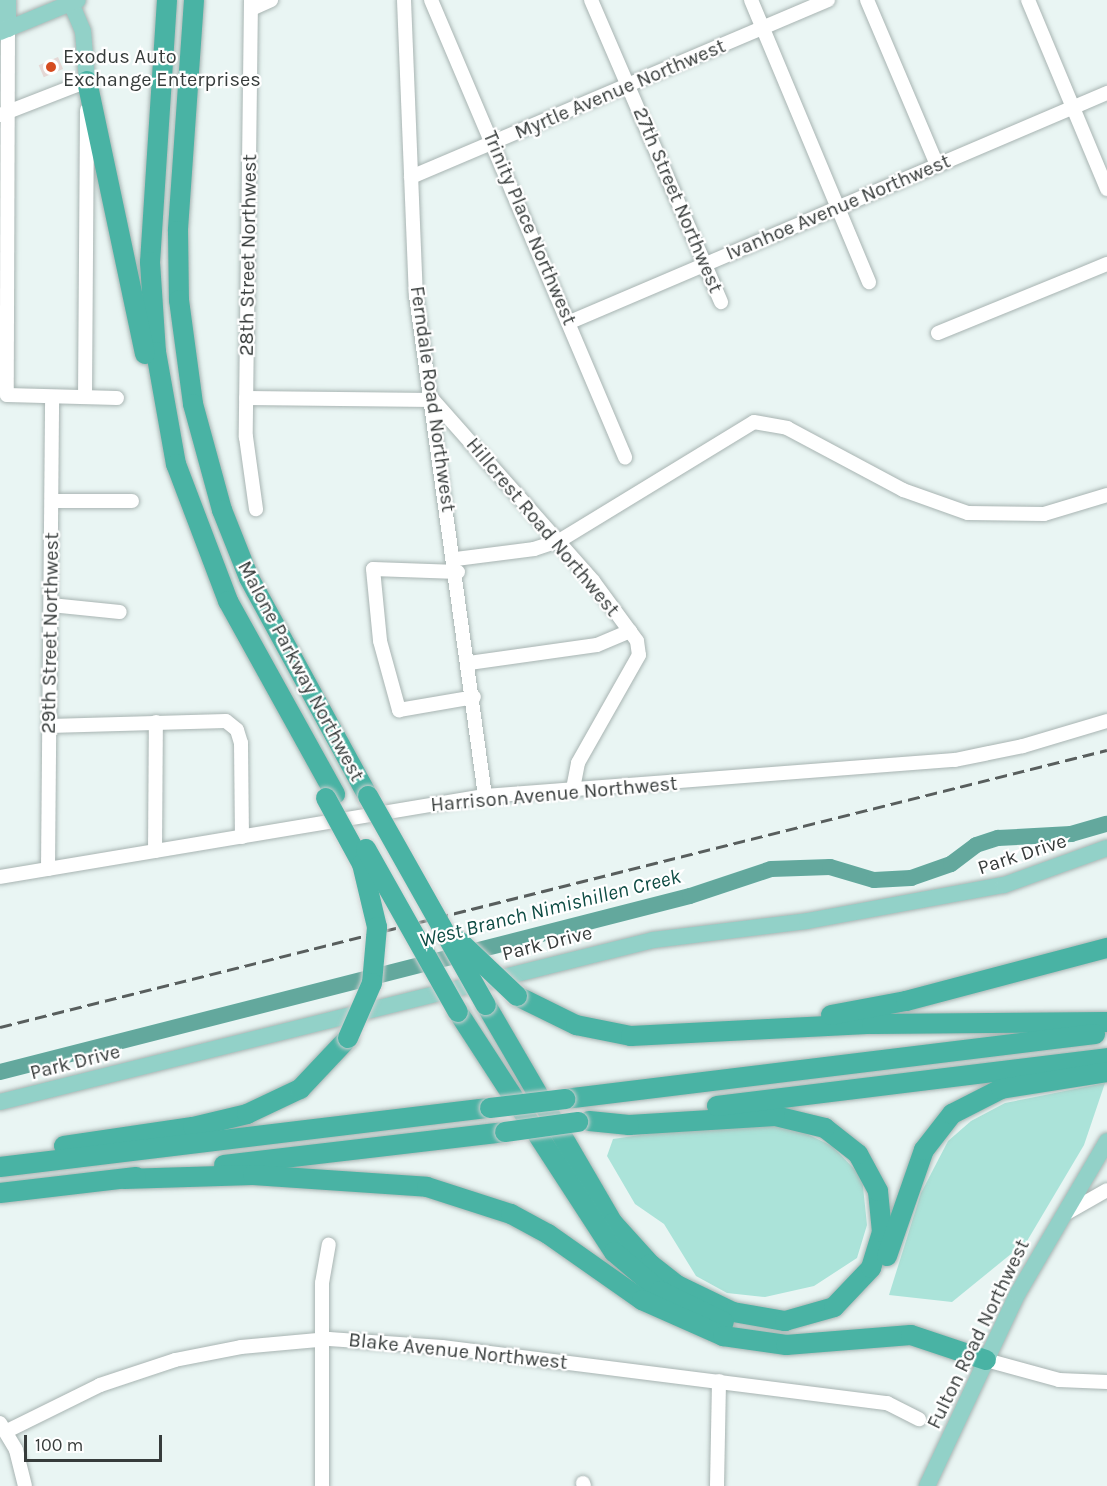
<!DOCTYPE html>
<style>
body{margin:0}
#map{position:relative;width:1107px;height:1486px;overflow:hidden;background:#e9f5f3;font-family:Karla,sans-serif}
div>[style]{position:absolute}
[style*='--x']{left:calc(var(--x)*1px);top:calc(var(--y)*1px);width:calc(var(--w)*1px);rotate:calc(var(--a)*1deg)}
.green>*{inset:0;background:#abe3d9}
.river>*{height:16px;margin:-8px;padding:0 8px;transform-origin:8px;border-radius:8px;background:#63a89d}
.building>*{inset:0;background:#e4d8d5;transform-origin:0 0}
.roads{filter:drop-shadow(0 0 2px #a8b4b2) drop-shadow(0 0 2px #a8b4b2)}
.minor>*{height:14px;margin:-7px;padding:0 7px;transform-origin:7px;border-radius:7px;background:#fff}
.major>*{height:16px;margin:-8px;padding:0 8px;transform-origin:8px;border-radius:8px;background:#92d1c8}
.highway>*{height:20px;margin:-10px;padding:0 10px;transform-origin:10px;border-radius:10px;background:#49b3a4}
.rail>*{height:3px;margin-top:-1.5px;transform-origin:0;background:repeating-linear-gradient(90deg,#585e5d 0 12px,transparent 0 18px)}
.bridges{filter:drop-shadow(0 0 2px #cfd0d0) drop-shadow(0 0 2px #cfd0d0)}
.highway-bridge>*{height:20px;margin:-10px;padding:0 10px;transform-origin:10px;border-radius:10px;background:#49b3a4}
.dots>*{width:16px;height:16px;translate:-50% -50%;box-sizing:border-box;border:3px solid #fff;border-radius:50%}
span{translate:-50% -50%;white-space:nowrap;text-align:center;line-height:1.15;-webkit-text-stroke:4.5px #fff;paint-order:stroke}
.poi-label{font-size:20px;color:#373c3b}
.left{translate:0 -50%;text-align:left}
.street-label{font-size:20px;color:#373c3b}
.water-label{font-size:21px;color:#0e4c44;font-style:italic}
.scale{position:absolute;left:24px;top:1435px;width:138px;height:27px;box-sizing:border-box;border:3px solid #373c3b;border-top:0;padding-left:8px;font-size:18px;line-height:21px;white-space:nowrap;color:#373c3b;-webkit-text-stroke:4px #fff;paint-order:stroke}
</style>
<div id="map">
<div class="green">
<div style="clip-path:polygon(1105px 1083px,1084px 1145px,1027px 1241px,952px 1302px,889px 1295px,921px 1193px,948px 1141px,971px 1121px,1005px 1103px)"></div>
<div style="clip-path:polygon(786px 1124px,832px 1146px,862px 1177px,867px 1225px,857px 1258px,814px 1286px,765px 1297px,727px 1293px,696px 1276px,664px 1224px,635px 1204px,607px 1156px,613px 1139px,661px 1132px)"></div>
</div>
<div class="river">
<div style="--x:0;--y:1072;--w:712;--a:-14.31"></div>
<div style="--x:690;--y:896;--w:85;--a:-18.4"></div>
<div style="--x:771;--y:869;--w:59;--a:-1.9"></div>
<div style="--x:830;--y:867;--w:46;--a:16.5"></div>
<div style="--x:874;--y:880;--w:37;--a:-3"></div>
<div style="--x:911;--y:878;--w:42;--a:-19.3"></div>
<div style="--x:951;--y:864;--w:31;--a:-37"></div>
<div style="--x:976;--y:845;--w:23;--a:-18"></div>
<div style="--x:998;--y:838;--w:73;--a:-3.1"></div>
<div style="--x:1071;--y:834;--w:37;--a:-16"></div>
</div>
<div class="building">
<div style="left:58px;top:57px;width:13px;height:21px;rotate:67deg"></div>
</div>
<div class="roads">
<div class="minor">
<div style="--x:251;--y:0;--w:437;--a:90.7"></div>
<div style="--x:246;--y:437;--w:73;--a:82.1"></div>
<div style="--x:404;--y:0;--w:296;--a:87.7"></div>
<div style="--x:416;--y:296;--w:505;--a:82.14"></div>
<div style="--x:431;--y:0;--w:497;--a:67"></div>
<div style="--x:591;--y:0;--w:329;--a:66.7"></div>
<div style="--x:751;--y:0;--w:306;--a:67.3"></div>
<div style="--x:867;--y:0;--w:179;--a:67"></div>
<div style="--x:1028;--y:0;--w:205;--a:67.3"></div>
<div style="--x:251;--y:9;--w:22;--a:-24"></div>
<div style="--x:8;--y:29;--w:366;--a:90.2"></div>
<div style="--x:7;--y:395;--w:110;--a:1.6"></div>
<div style="--x:0;--y:115;--w:93;--a:-21.3"></div>
<div style="--x:87;--y:81;--w:7;--a:90"></div>
<div style="--x:411;--y:177;--w:453;--a:-23"></div>
<div style="--x:570;--y:322;--w:584;--a:-23.1"></div>
<div style="--x:938;--y:333;--w:183;--a:-22.2"></div>
<div style="--x:85;--y:397;--w:287;--a:-89.6"></div>
<div style="--x:246;--y:398;--w:187;--a:0.6"></div>
<div style="--x:433;--y:400;--w:242;--a:48.5"></div>
<div style="--x:593;--y:581;--w:74;--a:53.7"></div>
<div style="--x:637;--y:641;--w:14;--a:82"></div>
<div style="--x:639;--y:655;--w:124;--a:119.5"></div>
<div style="--x:578;--y:763;--w:26;--a:101"></div>
<div style="--x:52;--y:501;--w:80;--a:0"></div>
<div style="--x:456;--y:559;--w:79;--a:-7.3"></div>
<div style="--x:534;--y:549;--w:26;--a:-18"></div>
<div style="--x:559;--y:541;--w:228;--a:-31.4"></div>
<div style="--x:754;--y:422;--w:34;--a:10"></div>
<div style="--x:787;--y:428;--w:132;--a:28.1"></div>
<div style="--x:903;--y:490;--w:69;--a:19.5"></div>
<div style="--x:968;--y:513;--w:76;--a:0.8"></div>
<div style="--x:1044;--y:514;--w:66;--a:-16.8"></div>
<div style="--x:458;--y:572;--w:85;--a:-178"></div>
<div style="--x:373;--y:569;--w:72;--a:84.4"></div>
<div style="--x:380;--y:641;--w:72;--a:74.6"></div>
<div style="--x:399;--y:710;--w:76;--a:-9.8"></div>
<div style="--x:51;--y:605;--w:69;--a:5.8"></div>
<div style="--x:469;--y:663;--w:129;--a:-8"></div>
<div style="--x:597;--y:645;--w:36;--a:-23"></div>
<div style="--x:49;--y:726;--w:177;--a:-1.6"></div>
<div style="--x:226;--y:721;--w:14;--a:39"></div>
<div style="--x:237;--y:730;--w:14;--a:73"></div>
<div style="--x:241;--y:743;--w:94;--a:89.4"></div>
<div style="--x:155;--y:851;--w:129;--a:-89.6"></div>
<div style="--x:48;--y:869;--w:472;--a:-89.5"></div>
<div style="--x:0;--y:877;--w:492;--a:-9.5"></div>
<div style="--x:485;--y:796;--w:471;--a:-4.4"></div>
<div style="--x:955;--y:760;--w:69;--a:-11.6"></div>
<div style="--x:1023;--y:746;--w:88;--a:-16.6"></div>
<div style="--x:1065;--y:1214;--w:48;--a:-29.7"></div>
<div style="--x:986;--y:1360;--w:76;--a:15.3"></div>
<div style="--x:1059;--y:1380;--w:48;--a:2.4"></div>
<div style="--x:0;--y:1423;--w:31;--a:59"></div>
<div style="--x:16;--y:1450;--w:37;--a:76"></div>
<div style="--x:7;--y:1431;--w:104;--a:-26.3"></div>
<div style="--x:100;--y:1385;--w:79;--a:-18.4"></div>
<div style="--x:175;--y:1360;--w:67;--a:-11.1"></div>
<div style="--x:241;--y:1347;--w:88;--a:-5.2"></div>
<div style="--x:329;--y:1339;--w:113;--a:4"></div>
<div style="--x:442;--y:1347;--w:449;--a:7.2"></div>
<div style="--x:887;--y:1403;--w:36;--a:27"></div>
<div style="--x:583;--y:1483;--w:3;--a:72"></div>
<div style="--x:322;--y:1486;--w:203;--a:-90"></div>
<div style="--x:322;--y:1283;--w:39;--a:-80"></div>
<div style="--x:717;--y:1486;--w:105;--a:-88.9"></div>
</div>
<div class="major">
<div style="--x:71;--y:3;--w:30;--a:67"></div>
<div style="--x:83;--y:31;--w:50;--a:85.4"></div>
<div style="--x:8;--y:29;--w:29;--a:-90"></div>
<div style="--x:0;--y:32;--w:84;--a:-22.3"></div>
<div style="--x:0;--y:1102;--w:673;--a:-13.93"></div>
<div style="--x:653;--y:940;--w:155;--a:-7"></div>
<div style="--x:807;--y:921;--w:200;--a:-10.4"></div>
<div style="--x:1004;--y:885;--w:109;--a:-19.8"></div>
<div style="--x:927;--y:1486;--w:213;--a:-64.8"></div>
<div style="--x:1018;--y:1293;--w:176;--a:-59.6"></div>
</div>
<div class="highway">
<div style="--x:167;--y:0;--w:263;--a:93.7"></div>
<div style="--x:150;--y:262;--w:90;--a:86.2"></div>
<div style="--x:156;--y:352;--w:114;--a:79.9"></div>
<div style="--x:176;--y:464;--w:147;--a:69.2"></div>
<div style="--x:228;--y:601;--w:221;--a:61"></div>
<div style="--x:194;--y:0;--w:232;--a:94"></div>
<div style="--x:178;--y:231;--w:69;--a:89.2"></div>
<div style="--x:179;--y:300;--w:105;--a:82.3"></div>
<div style="--x:193;--y:404;--w:110;--a:74.7"></div>
<div style="--x:222;--y:510;--w:73;--a:68.3"></div>
<div style="--x:249;--y:578;--w:248;--a:61.4"></div>
<div style="--x:87;--y:81;--w:279;--a:78"></div>
<div style="--x:517;--y:996;--w:66;--a:26.2"></div>
<div style="--x:576;--y:1025;--w:56;--a:11.3"></div>
<div style="--x:631;--y:1036;--w:241;--a:-2.9"></div>
<div style="--x:872;--y:1024;--w:235;--a:-0.5"></div>
<div style="--x:486;--y:1005;--w:252;--a:59.8"></div>
<div style="--x:613;--y:1223;--w:55;--a:47.9"></div>
<div style="--x:650;--y:1264;--w:34;--a:38"></div>
<div style="--x:677;--y:1285;--w:62;--a:25.7"></div>
<div style="--x:733;--y:1312;--w:53;--a:9.8"></div>
<div style="--x:785;--y:1321;--w:51;--a:-15.9"></div>
<div style="--x:834;--y:1307;--w:54;--a:-46.5"></div>
<div style="--x:871;--y:1268;--w:38;--a:-73"></div>
<div style="--x:882;--y:1232;--w:41;--a:-95.6"></div>
<div style="--x:878;--y:1191;--w:42;--a:-118.4"></div>
<div style="--x:858;--y:1154;--w:42;--a:-141.8"></div>
<div style="--x:825;--y:1128;--w:51;--a:-166.5"></div>
<div style="--x:775;--y:1116;--w:146;--a:176.5"></div>
<div style="--x:629;--y:1125;--w:40;--a:-174.3"></div>
<div style="--x:458;--y:1012;--w:286;--a:57"></div>
<div style="--x:614;--y:1252;--w:60;--a:40.3"></div>
<div style="--x:660;--y:1291;--w:71;--a:25.8"></div>
<div style="--x:831;--y:1015;--w:76;--a:-10.6"></div>
<div style="--x:906;--y:1001;--w:208;--a:-14.8"></div>
<div style="--x:565;--y:1099;--w:534;--a:-6.99"></div>
<div style="--x:717;--y:1106;--w:393;--a:-7"></div>
<div style="--x:64;--y:1146;--w:130;--a:-8.4"></div>
<div style="--x:193;--y:1127;--w:56;--a:-13.5"></div>
<div style="--x:247;--y:1114;--w:59;--a:-25.3"></div>
<div style="--x:300;--y:1089;--w:70;--a:-46.7"></div>
<div style="--x:224;--y:1165;--w:283;--a:-6.7"></div>
<div style="--x:0;--y:1167;--w:494;--a:-6.9"></div>
<div style="--x:124;--y:1179;--w:129;--a:-1.8"></div>
<div style="--x:253;--y:1175;--w:174;--a:3.9"></div>
<div style="--x:427;--y:1187;--w:88;--a:17.8"></div>
<div style="--x:511;--y:1214;--w:42;--a:28.4"></div>
<div style="--x:548;--y:1234;--w:115;--a:35.1"></div>
<div style="--x:642;--y:1300;--w:89;--a:24"></div>
<div style="--x:723;--y:1336;--w:64;--a:8.1"></div>
<div style="--x:786;--y:1345;--w:125;--a:-4.6"></div>
<div style="--x:911;--y:1335;--w:79;--a:18.4"></div>
<div style="--x:0;--y:1193;--w:137;--a:-6.7"></div>
<div style="--x:887;--y:1256;--w:112;--a:-70.8"></div>
<div style="--x:924;--y:1150;--w:46;--a:-52.1"></div>
<div style="--x:952;--y:1114;--w:55;--a:-27"></div>
<div style="--x:1001;--y:1089;--w:107;--a:-9.1"></div>
</div>
</div>
<div class="rail">
<div style="--x:0;--y:1027;--w:1141;--a:-14.05"></div>
</div>
<div class="bridges">
<div class="highway-bridge">
<div style="--x:368;--y:796;--w:240;--a:60.6"></div>
<div style="--x:326;--y:798;--w:75;--a:61.4"></div>
<div style="--x:362;--y:864;--w:65;--a:76.6"></div>
<div style="--x:377;--y:927;--w:56;--a:95.1"></div>
<div style="--x:372;--y:983;--w:60;--a:113.6"></div>
<div style="--x:366;--y:849;--w:187;--a:60.6"></div>
<div style="--x:459;--y:941;--w:80;--a:43.5"></div>
<div style="--x:490;--y:1108;--w:76;--a:-6.8"></div>
<div style="--x:505;--y:1132;--w:74;--a:-7.8"></div>
</div>
</div>
<div class="dots">
<div style="left:51px;top:67px;background:#d54c20"></div>
</div>
<div class="poi-label">
<span class="left" style="left:63px;top:68px">Exodus Auto<br>Exchange Enterprises</span>
</div>
<div class="street-label">
<span style="left:620px;top:89px;rotate:-23deg">Myrtle Avenue Northwest</span>
<span style="left:678px;top:200px;rotate:67deg">27th Street Northwest</span>
<span style="left:838px;top:207px;rotate:-23deg">Ivanhoe Avenue Northwest</span>
<span style="left:530px;top:228px;rotate:67deg">Trinity Place Northwest</span>
<span style="left:248px;top:255px;rotate:-89deg">28th Street Northwest</span>
<span style="left:433px;top:399px;rotate:82deg">Ferndale Road Northwest</span>
<span style="left:543px;top:527px;rotate:50deg">Hillcrest Road Northwest</span>
<span style="left:50px;top:633px;rotate:-89deg">29th Street Northwest</span>
<span style="left:301px;top:671px;rotate:62deg">Malone Parkway Northwest</span>
<span style="left:554px;top:794px;rotate:-5deg">Harrison Avenue Northwest</span>
<span style="left:1022px;top:854px;rotate:-18deg">Park Drive</span>
<span style="left:547px;top:943px;rotate:-14deg">Park Drive</span>
<span style="left:75px;top:1062px;rotate:-14deg">Park Drive</span>
<span style="left:978px;top:1334px;rotate:-64deg">Fulton Road Northwest</span>
<span style="left:458px;top:1351px;rotate:6deg">Blake Avenue Northwest</span>
</div>
<div class="water-label">
<span style="left:550px;top:908px;rotate:-14deg">West Branch Nimishillen Creek</span>
</div>
<div class="scale">100 m</div>
</div>
